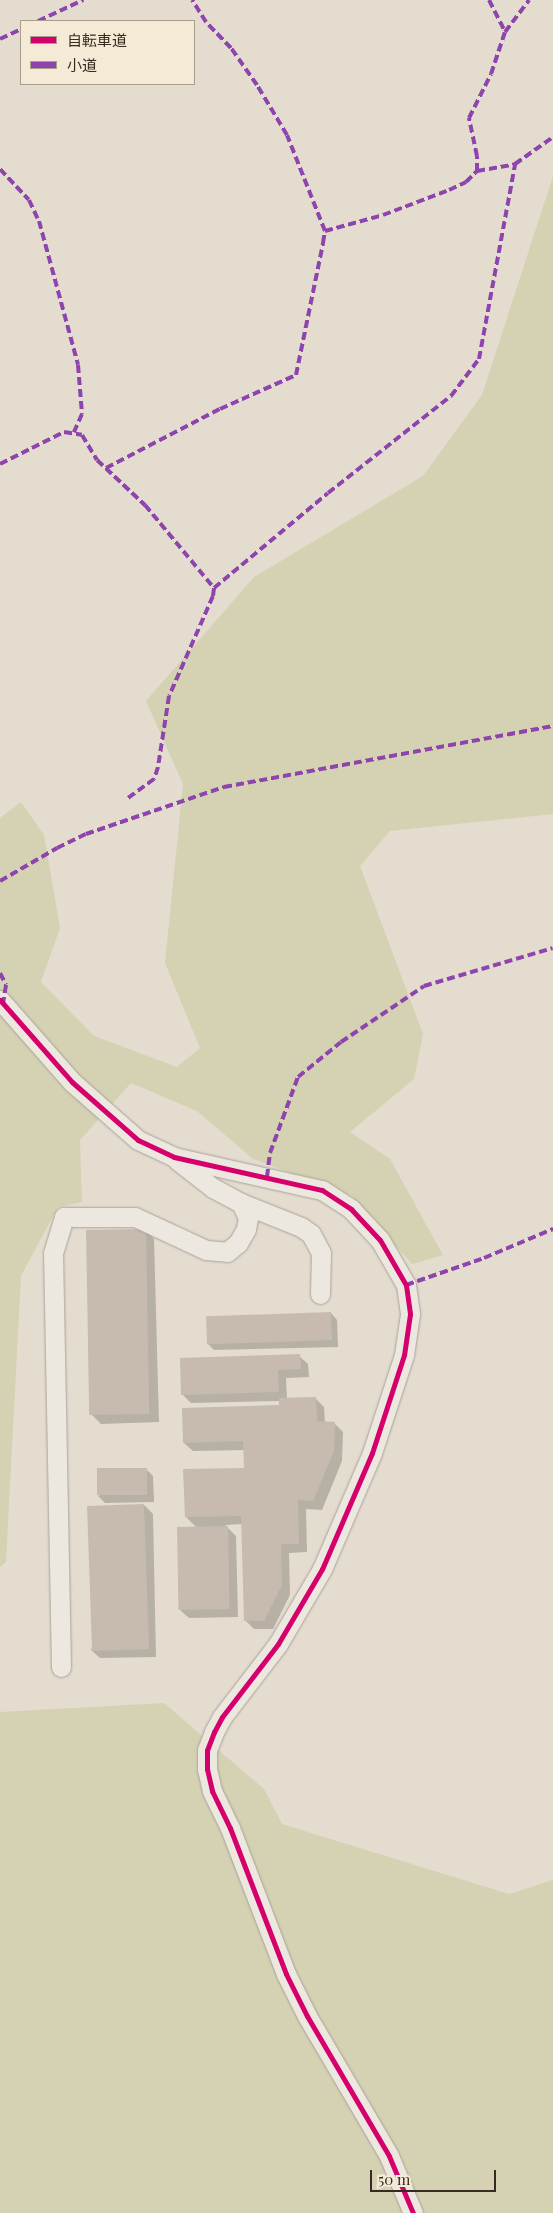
<!DOCTYPE html>
<meta charset="utf-8">
<style>
body{margin:0}
#map{position:relative;width:553px;height:2213px;overflow:hidden;background:#e4dccf;font-family:"Playfair Display","Noto Sans JP",serif}
div>[style]{position:absolute}
[style*='--x']{left:calc(var(--x)*1px);top:calc(var(--y)*1px);width:calc(var(--w)*1px);rotate:calc(var(--a)*1deg)}
.green>*{inset:0;background:#d4d2b2}
.shadow>*{inset:0;background:#0003}
.building>*{inset:0;background:#c7bbb0;transform-origin:0 0}
.roads{filter:drop-shadow(0 0 1px #a9a298) drop-shadow(0 0 1px #a9a298)}
.minor>*{height:19px;margin:-9.5px;padding:0 9.5px;transform-origin:9.5px;border-radius:9.5px;background:#ece8e0}
.quiet>*{height:4px;margin-top:-2px;transform-origin:0;background:repeating-linear-gradient(90deg,#8e44ad 0 8px,transparent 0 12px)}
.cycleway>*{height:5px;margin:-2.5px;padding:0 2.5px;transform-origin:2.5px;border-radius:2.5px;background:#d6006c}
span{translate:-50% -50%;white-space:nowrap;text-align:center;line-height:1.15;-webkit-text-stroke:5px #f4ead6;paint-order:stroke}
.legend{position:absolute;left:20px;top:20px;width:175px;height:65px;box-sizing:border-box;background:#f4ead6;border:1px solid #a99d8d;margin:0;padding:6px 9px;list-style:none;font-size:15px;color:#382a20}
.legend li{display:flex;align-items:center;gap:10px;height:25px}
.legend b{width:25px;border:1px solid #a99d8d}
.scale{position:absolute;left:370px;top:2170px;width:126px;height:22px;box-sizing:border-box;border:2px solid #382a20;border-top:0;padding-left:6px;font-size:15px;line-height:18px;white-space:nowrap;color:#382a20;-webkit-text-stroke:4px #f4ead6;paint-order:stroke}
</style>
<div id="map">
<div class="green">
<div style="clip-path:polygon(553px 176px,553px 814px,390px 831px,360px 866px,423px 1034px,414px 1079px,350px 1132px,390px 1159px,443px 1255px,412px 1264px,352px 1196px,253px 1159px,197px 1111px,131px 1083px,80px 1140px,82px 1202px,58px 1207px,21px 1276px,6px 1562px,0 1567px,0 818px,21px 802px,44px 835px,60px 928px,41px 982px,94px 1036px,177px 1067px,200px 1048px,165px 963px,183px 784px,146px 701px,254px 577px,423px 476px,482px 395px)"></div>
<div style="clip-path:polygon(164px 1703px,264px 1789px,282px 1824px,509px 1894px,553px 1880px,553px 2213px,0 2213px,0 1712px)"></div>
</div>
<div class="shadow">
<div style="clip-path:polygon(145px 1230px,154px 1239px,159px 1422px,101px 1424px,92px 1415px)"></div>
<div style="clip-path:polygon(331px 1313px,337px 1320px,338px 1347px,214px 1350px,207px 1343px)"></div>
<div style="clip-path:polygon(299px 1356px,308px 1364px,309px 1377px,286px 1378px,287px 1399px,315px 1398px,324px 1407px,325px 1423px,335px 1424px,343px 1432px,342px 1461px,322px 1510px,306px 1509px,307px 1552px,289px 1553px,290px 1595px,273px 1629px,254px 1629px,245px 1620px,243px 1524px,225px 1525px,236px 1536px,238px 1617px,189px 1618px,180px 1610px,197px 1528px,186px 1517px,245px 1469px,245px 1450px,193px 1451px,184px 1443px,280px 1406px,280px 1401px,191px 1403px,182px 1394px)"></div>
<div style="clip-path:polygon(146px 1469px,153px 1476px,154px 1502px,105px 1503px,98px 1496px)"></div>
<div style="clip-path:polygon(144px 1505px,153px 1514px,156px 1657px,100px 1658px,91px 1650px)"></div>
</div>
<div class="building">
<div style="left:146px;top:1229px;width:185px;height:60px;rotate:89deg"></div>
<div style="left:331px;top:1312px;width:28px;height:125px;rotate:88deg"></div>
<div style="clip-path:polygon(300px 1354px,301px 1369px,278px 1370px,279px 1392px,181px 1395px,180px 1358px)"></div>
<div style="clip-path:polygon(316px 1397px,317px 1421px,335px 1422px,334px 1451px,313px 1501px,298px 1500px,299px 1544px,281px 1544px,282px 1585px,264px 1621px,244px 1621px,241px 1516px,185px 1517px,183px 1469px,244px 1468px,243px 1441px,183px 1443px,182px 1408px,279px 1405px,279px 1398px)"></div>
<div style="left:147px;top:1468px;width:27px;height:50px;rotate:90deg"></div>
<div style="left:144px;top:1504px;width:145px;height:57px;rotate:88deg"></div>
<div style="left:228px;top:1526px;width:83px;height:51px;rotate:89deg"></div>
</div>
<div class="roads">
<div class="minor">
<div style="--x:0;--y:1000;--w:109;--a:48.7"></div>
<div style="--x:72;--y:1082;--w:88;--a:41.3"></div>
<div style="--x:138;--y:1140;--w:40;--a:25"></div>
<div style="--x:174;--y:1157;--w:152;--a:12.6"></div>
<div style="--x:322;--y:1190;--w:35;--a:33"></div>
<div style="--x:351;--y:1209;--w:42;--a:46.9"></div>
<div style="--x:380;--y:1240;--w:52;--a:60"></div>
<div style="--x:406;--y:1285;--w:29;--a:82"></div>
<div style="--x:410;--y:1314;--w:41;--a:98.3"></div>
<div style="--x:404;--y:1355;--w:103;--a:108.1"></div>
<div style="--x:372;--y:1453;--w:126;--a:113.3"></div>
<div style="--x:322;--y:1569;--w:87;--a:120.4"></div>
<div style="--x:278;--y:1644;--w:92;--a:127.5"></div>
<div style="--x:222;--y:1717;--w:17;--a:118"></div>
<div style="--x:214;--y:1732;--w:19;--a:111"></div>
<div style="--x:207;--y:1750;--w:19;--a:90"></div>
<div style="--x:207;--y:1769;--w:23;--a:77"></div>
<div style="--x:212;--y:1791;--w:41;--a:64.1"></div>
<div style="--x:230;--y:1828;--w:156;--a:69"></div>
<div style="--x:286;--y:1974;--w:47;--a:63.4"></div>
<div style="--x:307;--y:2016;--w:162;--a:59.6"></div>
<div style="--x:389;--y:2156;--w:62;--a:67.2"></div>
<div style="--x:177;--y:1160;--w:46;--a:37.9"></div>
<div style="--x:213;--y:1188;--w:32;--a:28"></div>
<div style="--x:241;--y:1203;--w:65;--a:21.8"></div>
<div style="--x:301;--y:1227;--w:12;--a:35"></div>
<div style="--x:311;--y:1234;--w:21;--a:62"></div>
<div style="--x:321;--y:1253;--w:41;--a:91.4"></div>
<div style="--x:61;--y:1667;--w:414;--a:-91.1"></div>
<div style="--x:53;--y:1253;--w:38;--a:-73"></div>
<div style="--x:64;--y:1217;--w:71;--a:0"></div>
<div style="--x:135;--y:1217;--w:78;--a:24.9"></div>
<div style="--x:206;--y:1250;--w:21;--a:5"></div>
<div style="--x:227;--y:1252;--w:14;--a:-39"></div>
<div style="--x:238;--y:1243;--w:16;--a:-60"></div>
<div style="--x:246;--y:1229;--w:11;--a:-80"></div>
<div style="--x:248;--y:1218;--w:17;--a:-115"></div>
</div>
</div>
<div class="quiet">
<div style="--x:489;--y:0;--w:36;--a:63"></div>
<div style="--x:38;--y:21;--w:50;--a:-25"></div>
<div style="--x:0;--y:39;--w:23;--a:-25"></div>
<div style="--x:0;--y:169;--w:42;--a:46.9"></div>
<div style="--x:29;--y:200;--w:23;--a:65"></div>
<div style="--x:39;--y:221;--w:149;--a:74.8"></div>
<div style="--x:78;--y:365;--w:49;--a:85.3"></div>
<div style="--x:82;--y:414;--w:20;--a:114"></div>
<div style="--x:477;--y:171;--w:39;--a:-10"></div>
<div style="--x:325;--y:231;--w:60;--a:-15.4"></div>
<div style="--x:383;--y:215;--w:71;--a:-20.7"></div>
<div style="--x:449;--y:190;--w:19;--a:-25"></div>
<div style="--x:466;--y:182;--w:16;--a:-45"></div>
<div style="--x:477;--y:171;--w:15;--a:-90"></div>
<div style="--x:477;--y:156;--w:39;--a:-102"></div>
<div style="--x:469;--y:118;--w:49;--a:-63.4"></div>
<div style="--x:491;--y:74;--w:44;--a:-71.6"></div>
<div style="--x:505;--y:32;--w:40;--a:-53"></div>
<div style="--x:0;--y:464;--w:72;--a:-26.6"></div>
<div style="--x:64;--y:432;--w:18;--a:9"></div>
<div style="--x:82;--y:435;--w:29;--a:59"></div>
<div style="--x:97;--y:460;--w:66;--a:43.2"></div>
<div style="--x:145;--y:505;--w:108;--a:50.3"></div>
<div style="--x:214;--y:588;--w:8;--a:97"></div>
<div style="--x:213;--y:596;--w:109;--a:113.7"></div>
<div style="--x:169;--y:696;--w:72;--a:98.8"></div>
<div style="--x:158;--y:767;--w:13;--a:108"></div>
<div style="--x:154;--y:779;--w:32;--a:144"></div>
<div style="--x:106;--y:468;--w:128;--a:-27.4"></div>
<div style="--x:220;--y:409;--w:83;--a:-24.1"></div>
<div style="--x:296;--y:375;--w:135;--a:-78.4"></div>
<div style="--x:323;--y:243;--w:12;--a:-81"></div>
<div style="--x:325;--y:231;--w:103;--a:-111.6"></div>
<div style="--x:287;--y:135;--w:58;--a:-121"></div>
<div style="--x:257;--y:85;--w:45;--a:-125.1"></div>
<div style="--x:231;--y:48;--w:36;--a:-134"></div>
<div style="--x:206;--y:22;--w:26;--a:-122"></div>
<div style="--x:214;--y:588;--w:148;--a:-39.8"></div>
<div style="--x:328;--y:493;--w:157;--a:-38.3"></div>
<div style="--x:451;--y:396;--w:46;--a:-52.9"></div>
<div style="--x:479;--y:359;--w:198;--a:-79.5"></div>
<div style="--x:515;--y:164;--w:47;--a:-35.4"></div>
<div style="--x:0;--y:881;--w:66;--a:-30.1"></div>
<div style="--x:57;--y:848;--w:32;--a:-26"></div>
<div style="--x:86;--y:834;--w:146;--a:-18.8"></div>
<div style="--x:224;--y:787;--w:335;--a:-10.5"></div>
<div style="--x:0;--y:973;--w:13;--a:63"></div>
<div style="--x:6;--y:985;--w:18;--a:99"></div>
<div style="--x:267;--y:1177;--w:24;--a:-83"></div>
<div style="--x:270;--y:1153;--w:81;--a:-69.8"></div>
<div style="--x:298;--y:1077;--w:55;--a:-39.1"></div>
<div style="--x:341;--y:1042;--w:100;--a:-34"></div>
<div style="--x:424;--y:986;--w:134;--a:-16.4"></div>
<div style="--x:406;--y:1285;--w:83;--a:-19.1"></div>
<div style="--x:484;--y:1258;--w:75;--a:-22.8"></div>
</div>
<div class="cycleway">
<div style="--x:0;--y:1000;--w:109;--a:48.7"></div>
<div style="--x:72;--y:1082;--w:88;--a:41.3"></div>
<div style="--x:138;--y:1140;--w:40;--a:25"></div>
<div style="--x:174;--y:1157;--w:152;--a:12.6"></div>
<div style="--x:322;--y:1190;--w:35;--a:33"></div>
<div style="--x:351;--y:1209;--w:42;--a:46.9"></div>
<div style="--x:380;--y:1240;--w:52;--a:60"></div>
<div style="--x:406;--y:1285;--w:29;--a:82"></div>
<div style="--x:410;--y:1314;--w:41;--a:98.3"></div>
<div style="--x:404;--y:1355;--w:103;--a:108.1"></div>
<div style="--x:372;--y:1453;--w:126;--a:113.3"></div>
<div style="--x:322;--y:1569;--w:87;--a:120.4"></div>
<div style="--x:278;--y:1644;--w:92;--a:127.5"></div>
<div style="--x:222;--y:1717;--w:17;--a:118"></div>
<div style="--x:214;--y:1732;--w:19;--a:111"></div>
<div style="--x:207;--y:1750;--w:19;--a:90"></div>
<div style="--x:207;--y:1769;--w:23;--a:77"></div>
<div style="--x:212;--y:1791;--w:41;--a:64.1"></div>
<div style="--x:230;--y:1828;--w:156;--a:69"></div>
<div style="--x:286;--y:1974;--w:47;--a:63.4"></div>
<div style="--x:307;--y:2016;--w:162;--a:59.6"></div>
<div style="--x:389;--y:2156;--w:62;--a:67.2"></div>
</div>
<ul class="legend">
<li><b style="height:6px;background:#d6006c"></b>自転車道</li>
<li><b style="height:6px;background:#8e44ad"></b>小道</li>
</ul>
<div class="scale">50 m</div>
</div>
